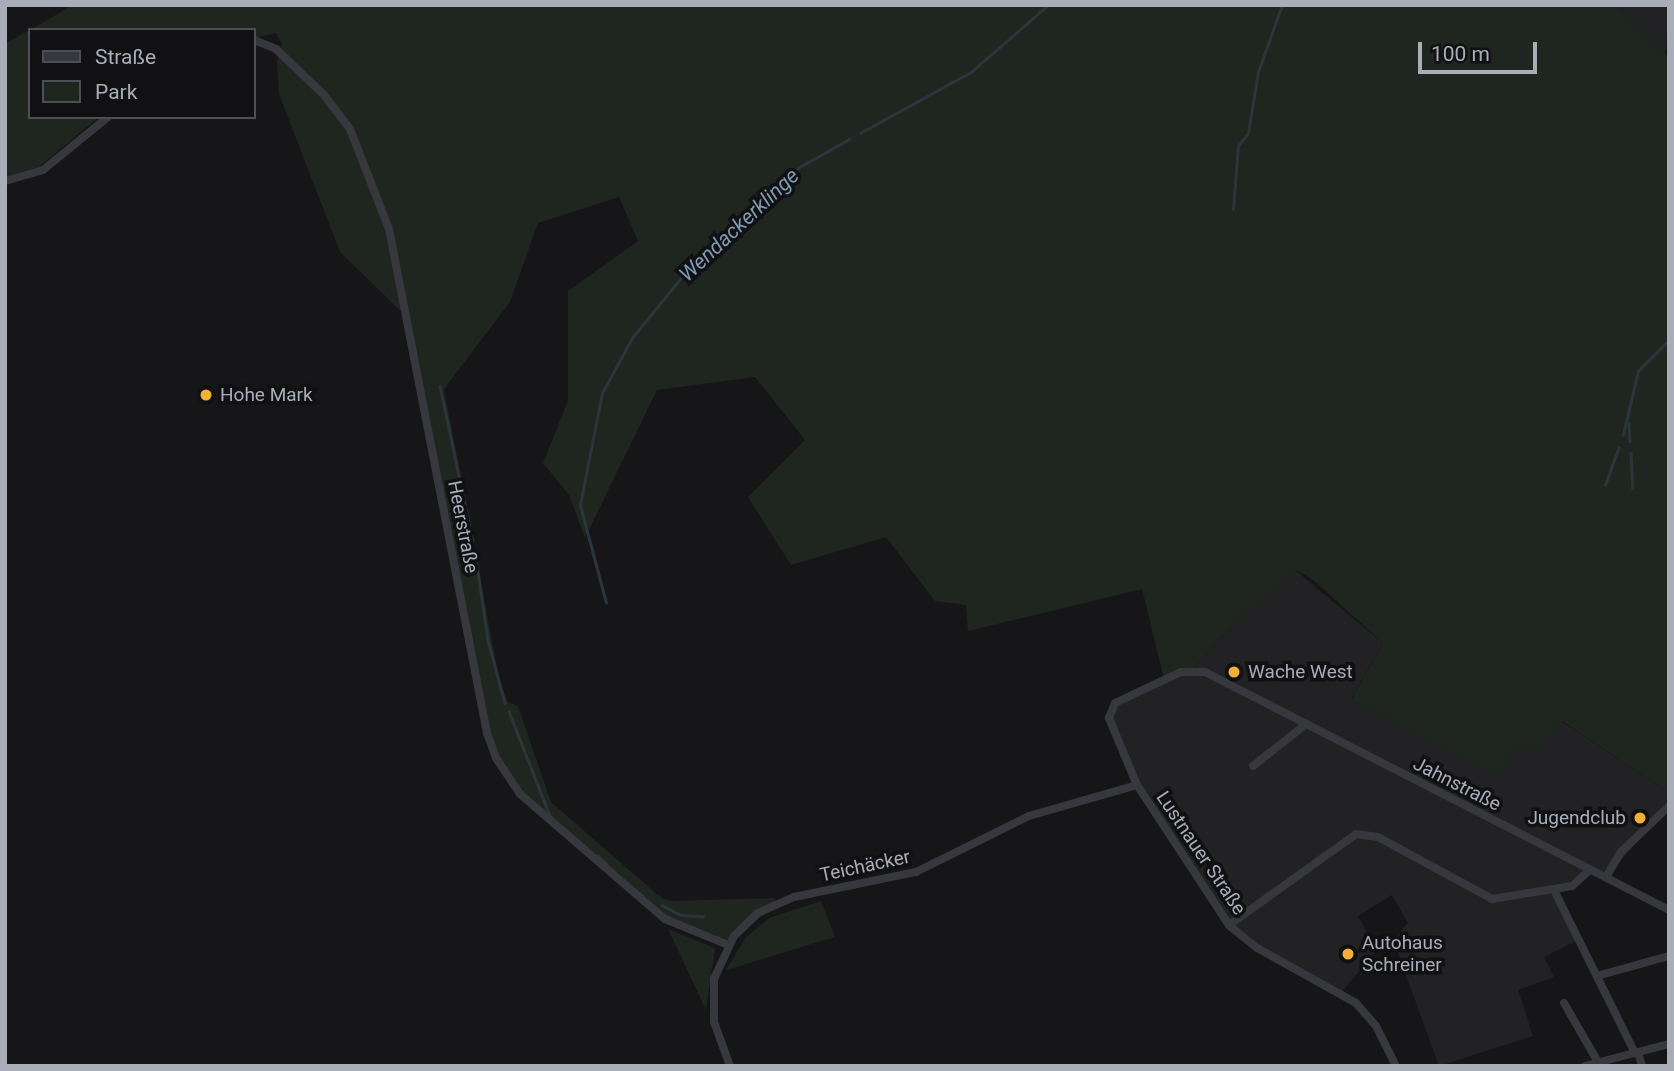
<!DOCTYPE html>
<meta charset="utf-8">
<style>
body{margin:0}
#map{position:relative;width:1674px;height:1071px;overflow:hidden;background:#161618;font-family:Roboto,sans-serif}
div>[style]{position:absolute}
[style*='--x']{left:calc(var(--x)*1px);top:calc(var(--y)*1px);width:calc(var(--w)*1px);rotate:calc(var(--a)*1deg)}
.built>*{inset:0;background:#222225}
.green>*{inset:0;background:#1e261f}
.stream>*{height:2.5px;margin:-1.25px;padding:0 1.25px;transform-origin:1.25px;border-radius:1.25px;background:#2c353c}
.minor>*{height:8px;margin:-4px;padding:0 4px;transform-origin:4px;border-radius:4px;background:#37383d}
.dots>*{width:19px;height:19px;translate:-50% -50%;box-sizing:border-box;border:4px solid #111113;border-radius:50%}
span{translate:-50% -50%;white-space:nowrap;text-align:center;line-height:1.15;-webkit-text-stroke:7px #111113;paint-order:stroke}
.poi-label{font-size:19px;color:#a8adb8}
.left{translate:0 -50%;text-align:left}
.right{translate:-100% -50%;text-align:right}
.street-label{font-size:19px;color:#a8adb8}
.water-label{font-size:21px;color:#7f9bb3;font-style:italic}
.frame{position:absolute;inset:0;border:7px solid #a8adb8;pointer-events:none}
.legend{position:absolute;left:28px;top:28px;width:228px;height:91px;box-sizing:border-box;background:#111113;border:2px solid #4d4f55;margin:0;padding:9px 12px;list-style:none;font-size:21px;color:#a8adb8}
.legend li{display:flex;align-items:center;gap:14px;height:35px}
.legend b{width:35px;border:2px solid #4d4f55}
.scale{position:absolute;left:1418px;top:42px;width:119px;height:32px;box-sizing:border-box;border:4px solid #a8adb8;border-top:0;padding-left:9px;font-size:21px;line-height:24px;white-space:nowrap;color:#a8adb8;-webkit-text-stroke:5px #111113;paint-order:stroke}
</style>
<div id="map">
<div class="built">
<div style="clip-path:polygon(1616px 5px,1669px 5px,1665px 57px)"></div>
<div style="clip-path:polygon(1295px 570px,1383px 643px,1351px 699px,1519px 744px,1561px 721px,1669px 792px,1669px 806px,1606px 877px,1590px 870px,1555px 890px,1578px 940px,1544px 957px,1554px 977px,1518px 990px,1533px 1036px,1439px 1066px,1399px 956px,1395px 937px,1408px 923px,1392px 895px,1358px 916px,1377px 950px,1341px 993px,1238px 934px,1128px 766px,1110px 709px,1193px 670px,1217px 641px)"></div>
</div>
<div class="green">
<div style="clip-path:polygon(73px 5px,1616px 5px,1669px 58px,1669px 792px,1562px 721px,1538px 753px,1519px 744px,1498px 776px,1351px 700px,1383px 643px,1312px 579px,1296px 570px,1217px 641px,1193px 670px,1164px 679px,1142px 589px,968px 631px,966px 605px,935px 601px,886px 537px,791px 565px,748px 497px,805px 440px,755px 377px,657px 390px,585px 538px,569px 495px,543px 463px,568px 401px,568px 291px,638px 241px,619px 197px,538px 223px,510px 302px,444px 389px,500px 683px,508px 702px,518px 706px,551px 802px,659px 896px,670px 901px,774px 898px,777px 903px,728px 945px,677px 926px,520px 794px,490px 742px,408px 318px,340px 252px,279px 94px,277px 61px,282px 44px,276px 33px,254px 38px,254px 30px,30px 30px)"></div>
<div style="clip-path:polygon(30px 30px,30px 117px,99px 117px,39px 167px,5px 177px,5px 43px)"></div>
<div style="clip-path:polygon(821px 901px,835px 937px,726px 970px,746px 937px,769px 918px)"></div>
<div style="clip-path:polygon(668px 929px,715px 948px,706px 1010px)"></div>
</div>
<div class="stream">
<div style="--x:860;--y:133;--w:127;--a:-28.8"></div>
<div style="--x:971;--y:72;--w:102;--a:-41"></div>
<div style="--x:1233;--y:209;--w:63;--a:-85.5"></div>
<div style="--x:1238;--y:146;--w:16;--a:-52"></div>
<div style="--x:1248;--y:133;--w:62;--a:-80.7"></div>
<div style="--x:1258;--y:72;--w:71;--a:-70.3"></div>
<div style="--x:440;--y:386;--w:158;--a:78"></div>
<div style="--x:1629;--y:423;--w:18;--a:87"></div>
<div style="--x:1623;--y:435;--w:66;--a:-76.8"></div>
<div style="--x:1638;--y:371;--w:44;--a:-45"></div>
<div style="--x:1631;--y:453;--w:35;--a:87"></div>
<div style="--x:1605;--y:485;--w:40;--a:-69.8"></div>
<div style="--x:475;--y:551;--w:90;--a:81.7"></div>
<div style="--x:488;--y:640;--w:65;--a:74.9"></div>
<div style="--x:606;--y:603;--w:101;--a:-104.9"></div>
<div style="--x:580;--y:505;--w:114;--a:-78.9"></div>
<div style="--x:602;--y:393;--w:63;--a:-61.4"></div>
<div style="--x:632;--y:338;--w:89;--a:-50.9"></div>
<div style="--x:688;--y:269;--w:149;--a:-42.6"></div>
<div style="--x:798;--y:168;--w:59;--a:-29.6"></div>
<div style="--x:509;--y:711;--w:113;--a:68.7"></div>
<div style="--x:598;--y:856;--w:11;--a:41"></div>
<div style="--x:662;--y:905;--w:21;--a:28"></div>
<div style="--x:681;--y:915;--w:22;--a:3"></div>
</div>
<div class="minor">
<div style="--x:254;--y:40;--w:24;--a:22"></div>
<div style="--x:276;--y:49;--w:66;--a:43.8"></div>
<div style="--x:324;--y:95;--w:43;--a:52.6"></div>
<div style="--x:350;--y:129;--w:107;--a:68.7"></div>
<div style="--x:389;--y:229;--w:513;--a:79"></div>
<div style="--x:487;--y:733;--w:27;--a:70"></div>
<div style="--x:496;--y:758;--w:43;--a:56.3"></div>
<div style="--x:520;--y:794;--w:191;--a:40.8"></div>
<div style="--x:665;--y:919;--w:68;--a:22.4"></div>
<div style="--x:5;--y:181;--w:40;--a:-16"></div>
<div style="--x:43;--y:170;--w:84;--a:-39.2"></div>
<div style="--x:1253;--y:766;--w:68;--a:-38.4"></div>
<div style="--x:1606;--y:877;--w:29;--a:-59"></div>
<div style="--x:1621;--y:852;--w:66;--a:-43.8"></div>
<div style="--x:1554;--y:890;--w:182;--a:63.6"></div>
<div style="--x:1229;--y:925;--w:156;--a:-35.6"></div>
<div style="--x:1356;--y:834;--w:22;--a:8"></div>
<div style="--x:1378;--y:837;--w:130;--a:28.5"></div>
<div style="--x:1492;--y:899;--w:81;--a:-9.2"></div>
<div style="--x:1572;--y:886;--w:24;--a:-42"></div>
<div style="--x:1597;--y:976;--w:75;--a:-15.5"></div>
<div style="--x:1564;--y:1003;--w:68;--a:60"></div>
<div style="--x:1638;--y:1052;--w:15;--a:74"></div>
<div style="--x:730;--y:1066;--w:47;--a:-110"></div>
<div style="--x:714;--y:1022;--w:43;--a:-90"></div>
<div style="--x:714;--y:979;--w:47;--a:-65.1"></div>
<div style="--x:734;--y:936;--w:33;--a:-44"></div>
<div style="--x:758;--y:913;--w:39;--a:-24"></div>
<div style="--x:794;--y:897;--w:125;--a:-11.6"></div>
<div style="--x:916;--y:872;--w:126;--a:-26.4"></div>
<div style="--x:1029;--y:816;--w:112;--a:-16"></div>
<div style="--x:1396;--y:1066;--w:45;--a:-116.6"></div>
<div style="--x:1376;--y:1026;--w:30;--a:-131"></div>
<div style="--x:1356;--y:1003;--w:113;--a:-150.9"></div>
<div style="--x:1257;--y:948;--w:36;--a:-141"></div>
<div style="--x:1229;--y:925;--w:168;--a:-123.3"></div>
<div style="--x:1137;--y:785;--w:73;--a:-112.7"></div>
<div style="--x:1109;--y:718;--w:16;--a:-68"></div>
<div style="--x:1115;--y:703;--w:73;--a:-25.2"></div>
<div style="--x:1181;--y:672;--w:24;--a:0"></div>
<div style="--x:1205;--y:672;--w:521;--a:27.15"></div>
<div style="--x:1585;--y:1066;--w:87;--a:-14.7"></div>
</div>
<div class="dots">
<div style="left:206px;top:395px;background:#f2b134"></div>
<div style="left:1234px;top:672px;background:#f2b134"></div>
<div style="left:1640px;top:818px;background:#f2b134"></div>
<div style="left:1348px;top:954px;background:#f2b134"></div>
</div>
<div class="poi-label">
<span class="left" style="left:220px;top:395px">Hohe Mark</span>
<span class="left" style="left:1248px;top:672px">Wache West</span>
<span class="right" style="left:1626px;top:818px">Jugendclub</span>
<span class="left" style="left:1362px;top:954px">Autohaus<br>Schreiner</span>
</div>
<div class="street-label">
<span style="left:463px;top:527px;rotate:79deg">Heerstraße</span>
<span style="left:1457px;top:784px;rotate:27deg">Jahnstraße</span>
<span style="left:1201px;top:853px;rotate:56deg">Lustnauer Straße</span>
<span style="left:865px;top:866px;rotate:-12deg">Teichäcker</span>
</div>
<div class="water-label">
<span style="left:739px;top:225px;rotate:-43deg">Wendackerklinge</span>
</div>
<div class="frame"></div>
<ul class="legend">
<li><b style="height:9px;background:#37383d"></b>Straße</li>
<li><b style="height:19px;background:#1e261f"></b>Park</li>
</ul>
<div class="scale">100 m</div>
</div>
